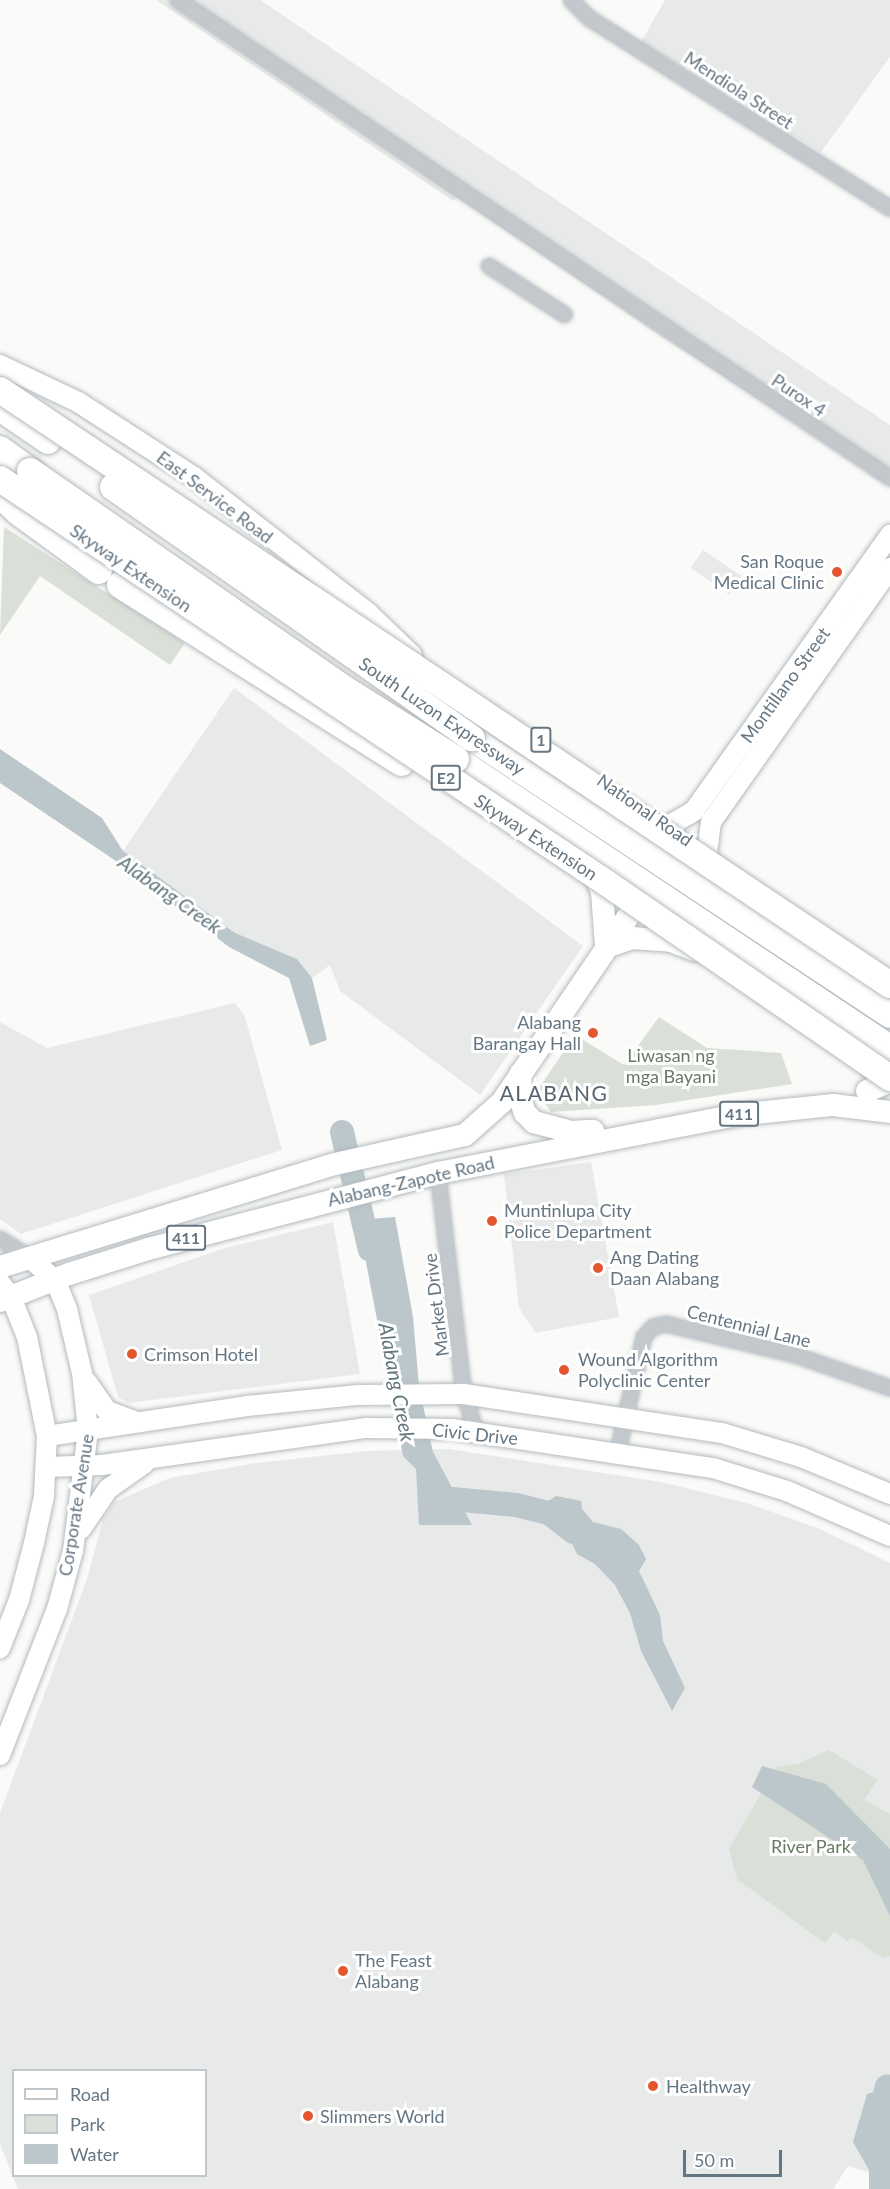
<!DOCTYPE html>
<style>
body{margin:0}
#map{position:relative;width:890px;height:2189px;overflow:hidden;background:#fafaf8;font-family:Lato,sans-serif}
div>[style]{position:absolute}
[style*='--x']{left:calc(var(--x)*1px);top:calc(var(--y)*1px);width:calc(var(--w)*1px);rotate:calc(var(--a)*1deg)}
.built>*{inset:0;background:#e8e9e9;transform-origin:0 0}
.green>*{inset:0;background:#dadfd7}
.water>*{inset:0;background:#bbc7cb}
.river>*{height:24px;margin:-12px;padding:0 12px;transform-origin:12px;border-radius:12px;background:#bbc7cb}
.roads{filter:drop-shadow(0 0 2px #b3babf) drop-shadow(0 0 2px #b3babf)}
.minor>*{height:14px;margin:-7px;padding:0 7px;transform-origin:7px;border-radius:7px;background:#c3c8cc}
.secondary>*{height:20px;margin:-10px;padding:0 10px;transform-origin:10px;border-radius:10px;background:#fff}
.trunk>*{height:22px;margin:-11px;padding:0 11px;transform-origin:11px;border-radius:11px;background:#fff}
.motorway>*{height:26px;margin:-13px;padding:0 13px;transform-origin:13px;border-radius:13px;background:#fff}
.bridges{filter:drop-shadow(0 0 2px #b4b9bd) drop-shadow(0 0 2px #b4b9bd)}
.motorway-bridge>*{height:26px;margin:-13px;padding:0 13px;transform-origin:13px;border-radius:13px;background:#fff}
.dots>*{width:16px;height:16px;translate:-50% -50%;box-sizing:border-box;border:3px solid #fff;border-radius:50%}
span{translate:-50% -50%;white-space:nowrap;text-align:center;line-height:1.15;-webkit-text-stroke:6px #fff;paint-order:stroke}
.shield-label span{padding:2px 4px;background:#fff;border:2px solid;border-radius:4px;-webkit-text-stroke-width:0}
.shield-label{font-size:16px;color:#657683;font-weight:700}
.street-label{font-size:18px;color:#657683}
.poi-label{font-size:18px;color:#657683}
.right{translate:-100% -50%;text-align:right}
.left{translate:0 -50%;text-align:left}
.park-label{font-size:18px;color:#687a64}
.water-label{font-size:20px;color:#60757c;font-style:italic}
.quarter-label{font-size:21px;color:#57646e;letter-spacing:1.5px}
.legend{position:absolute;left:12px;top:2069px;width:195px;height:108px;box-sizing:border-box;background:#fff;border:2px solid #c1c8cd;margin:0;padding:8px 10px;list-style:none;font-size:18px;color:#657683}
.legend li{display:flex;align-items:center;gap:12px;height:30px}
.legend b{width:30px;border:2px solid #c1c8cd}
.scale{position:absolute;left:683px;top:2150px;width:99px;height:27px;box-sizing:border-box;border:3px solid #657683;border-top:0;padding-left:8px;font-size:18px;line-height:21px;white-space:nowrap;color:#657683;-webkit-text-stroke:4px #fff;paint-order:stroke}
</style>
<div id="map">
<div class="built">
<div style="clip-path:polygon(156px 0,260px 0,890px 425px,890px 483px,657px 334px,458px 198px,453px 201px)"></div>
<div style="clip-path:polygon(665px 0,890px 0,890px 57px,821px 152px,641px 42px)"></div>
<div style="left:703px;top:550px;width:47px;height:22px;rotate:34deg"></div>
<div style="clip-path:polygon(234px 688px,583px 946px,480px 1095px,340px 991px,330px 965px,312px 978px,297px 959px,234px 933px,123px 851px)"></div>
<div style="clip-path:polygon(235px 1003px,245px 1017px,282px 1150px,21px 1234px,0 1219px,0 1022px,47px 1048px)"></div>
<div style="clip-path:polygon(591px 1162px,619px 1317px,536px 1333px,519px 1308px,504px 1174px)"></div>
<div style="clip-path:polygon(333px 1222px,360px 1374px,128px 1403px,118px 1397px,89px 1295px,225px 1248px)"></div>
<div style="clip-path:polygon(evenodd,449px 1449px,661px 1482px,747px 1503px,820px 1529px,890px 1563px,890px 2179px,848px 2166px,833px 2189px,18px 2189px,0 2144px,0 1813px,87px 1579px,103px 1519px,114px 1502px,170px 1478px,256px 1463px,367px 1451px,449px 1449px,14px 2070px,206px 2070px,206px 2176px,14px 2176px,14px 2070px)"></div>
</div>
<div class="green">
<div style="clip-path:polygon(4px 527px,185px 643px,170px 665px,40px 576px,0 635px)"></div>
<div style="clip-path:polygon(659px 1017px,707px 1048px,781px 1053px,792px 1084px,656px 1105px,551px 1112px,537px 1091px,575px 1035px,624px 1065px)"></div>
<div style="clip-path:polygon(829px 1750px,878px 1780px,864px 1800px,890px 1814px,890px 1956px,883px 1958px,853px 1938px,847px 1941px,834px 1931px,826px 1943px,818px 1938px,737px 1879px,729px 1849px,776px 1767px,798px 1764px)"></div>
</div>
<div class="water">
<div style="clip-path:polygon(0 749px,102px 818px,123px 851px,235px 933px,297px 959px,312px 978px,327px 1040px,310px 1046px,289px 978px,229px 947px,116px 861px,0 783px)"></div>
<div style="clip-path:polygon(395px 1217px,413px 1317px,419px 1386px,433px 1452px,472px 1525px,419px 1525px,416px 1469px,403px 1456px,358px 1220px)"></div>
<div style="clip-path:polygon(556px 1496px,581px 1501px,582px 1509px,593px 1522px,621px 1529px,639px 1545px,646px 1559px,639px 1571px,660px 1615px,663px 1641px,685px 1688px,672px 1711px,641px 1651px,630px 1613px,615px 1585px,595px 1564px,577px 1554px,568px 1535px,549px 1523px,545px 1503px)"></div>
<div style="clip-path:polygon(762px 1766px,826px 1784px,890px 1849px,890px 1916px,863px 1860px,752px 1787px)"></div>
<div style="clip-path:polygon(874px 2092px,890px 2099px,890px 2189px,869px 2189px,869px 2170px,853px 2142px,867px 2094px)"></div>
</div>
<div class="river">
<div style="--x:342;--y:1132;--w:121;--a:76.7"></div>
<div style="--x:435;--y:1489;--w:11;--a:56"></div>
<div style="--x:441;--y:1498;--w:75;--a:5.3"></div>
<div style="--x:516;--y:1505;--w:34;--a:14"></div>
<div style="--x:549;--y:1513;--w:31;--a:38"></div>
<div style="--x:884;--y:2189;--w:24;--a:-85"></div>
<div style="--x:886;--y:2165;--w:32;--a:-110"></div>
<div style="--x:875;--y:2135;--w:50;--a:-76.2"></div>
</div>
<div class="roads">
<div class="minor">
<div style="--x:178;--y:0;--w:858;--a:33.88"></div>
<div style="--x:571;--y:0;--w:25;--a:45"></div>
<div style="--x:589;--y:18;--w:356;--a:32.3"></div>
<div style="--x:489;--y:266;--w:90;--a:32.8"></div>
<div style="--x:438;--y:1173;--w:223;--a:83.3"></div>
<div style="--x:464;--y:1394;--w:39;--a:72"></div>
<div style="--x:0;--y:1239;--w:34;--a:32"></div>
<div style="--x:618;--y:1451;--w:117;--a:-77.2"></div>
<div style="--x:644;--y:1337;--w:13;--a:-48"></div>
<div style="--x:653;--y:1327;--w:13;--a:-13"></div>
<div style="--x:666;--y:1324;--w:133;--a:13.5"></div>
<div style="--x:795;--y:1355;--w:101;--a:19.2"></div>
</div>
<div class="secondary">
<div style="--x:0;--y:365;--w:86;--a:25.4"></div>
<div style="--x:78;--y:402;--w:138;--a:32.9"></div>
<div style="--x:194;--y:477;--w:221;--a:38"></div>
<div style="--x:368;--y:613;--w:61;--a:43.7"></div>
<div style="--x:670;--y:825;--w:28;--a:-30"></div>
<div style="--x:694;--y:811;--w:339;--a:-54.6"></div>
<div style="--x:707;--y:854;--w:32;--a:-83"></div>
<div style="--x:711;--y:822;--w:311;--a:-54.8"></div>
<div style="--x:0;--y:1283;--w:18;--a:52"></div>
<div style="--x:11;--y:1297;--w:43;--a:68.2"></div>
<div style="--x:27;--y:1337;--w:101;--a:78.6"></div>
<div style="--x:47;--y:1436;--w:60;--a:92.9"></div>
<div style="--x:44;--y:1496;--w:48;--a:102"></div>
<div style="--x:34;--y:1543;--w:59;--a:104.7"></div>
<div style="--x:19;--y:1600;--w:52;--a:111.6"></div>
<div style="--x:86;--y:1381;--w:37;--a:55"></div>
<div style="--x:107;--y:1411;--w:33;--a:20"></div>
<div style="--x:47;--y:1436;--w:202;--a:-8.5"></div>
<div style="--x:247;--y:1406;--w:112;--a:-5.7"></div>
<div style="--x:358;--y:1395;--w:106;--a:-0.5"></div>
<div style="--x:464;--y:1394;--w:261;--a:8.6"></div>
<div style="--x:722;--y:1433;--w:83;--a:16.9"></div>
<div style="--x:801;--y:1457;--w:96;--a:22.6"></div>
<div style="--x:47;--y:1467;--w:55;--a:-2.1"></div>
<div style="--x:102;--y:1465;--w:267;--a:-8"></div>
<div style="--x:366;--y:1428;--w:86;--a:0.7"></div>
<div style="--x:452;--y:1429;--w:264;--a:8.5"></div>
<div style="--x:713;--y:1468;--w:77;--a:17.3"></div>
<div style="--x:787;--y:1491;--w:112;--a:23.6"></div>
<div style="--x:81;--y:1529;--w:48;--a:-56"></div>
<div style="--x:108;--y:1489;--w:45;--a:-35.1"></div>
<div style="--x:0;--y:1755;--w:157;--a:-68.7"></div>
<div style="--x:57;--y:1609;--w:60;--a:-74.6"></div>
<div style="--x:73;--y:1551;--w:122;--a:-82.9"></div>
<div style="--x:88;--y:1430;--w:57;--a:-96"></div>
<div style="--x:82;--y:1373;--w:66;--a:-103.2"></div>
<div style="--x:67;--y:1309;--w:31;--a:-112"></div>
<div style="--x:55;--y:1280;--w:35;--a:-139"></div>
</div>
<div class="trunk">
<div style="--x:591;--y:866;--w:28;--a:67"></div>
<div style="--x:602;--y:892;--w:55;--a:85.8"></div>
<div style="--x:606;--y:947;--w:28;--a:-19"></div>
<div style="--x:632;--y:938;--w:39;--a:4"></div>
<div style="--x:671;--y:941;--w:25;--a:21"></div>
<div style="--x:521;--y:1073;--w:22;--a:95"></div>
<div style="--x:519;--y:1095;--w:19;--a:72"></div>
<div style="--x:525;--y:1113;--w:13;--a:45"></div>
<div style="--x:534;--y:1122;--w:38;--a:15"></div>
<div style="--x:571;--y:1132;--w:22;--a:-3"></div>
<div style="--x:867;--y:1091;--w:23;--a:-23"></div>
<div style="--x:888;--y:1082;--w:19;--a:-137"></div>
<div style="--x:0;--y:1267;--w:350;--a:-17.1"></div>
<div style="--x:335;--y:1164;--w:133;--a:-12.6"></div>
<div style="--x:465;--y:1135;--w:50;--a:-41.7"></div>
<div style="--x:502;--y:1102;--w:253;--a:-55.8"></div>
<div style="--x:0;--y:1301;--w:74;--a:-21.4"></div>
<div style="--x:69;--y:1274;--w:83;--a:-17.6"></div>
<div style="--x:148;--y:1249;--w:300;--a:-14.7"></div>
<div style="--x:438;--y:1173;--w:304;--a:-11"></div>
<div style="--x:736;--y:1115;--w:98;--a:-5.9"></div>
<div style="--x:833;--y:1105;--w:57;--a:7"></div>
</div>
<div class="motorway">
<div style="--x:0;--y:408;--w:58;--a:34.5"></div>
<div style="--x:0;--y:449;--w:37;--a:36"></div>
<div style="--x:0;--y:495;--w:25;--a:43"></div>
<div style="--x:18;--y:512;--w:100;--a:36.1"></div>
<div style="--x:120;--y:585;--w:333;--a:32.3"></div>
<div style="--x:472;--y:738;--w:501;--a:33.53"></div>
<div style="--x:456;--y:759;--w:521;--a:33.66"></div>
</div>
</div>
<div class="bridges">
<div class="motorway-bridge">
<div style="--x:0;--y:390;--w:1071;--a:33.76"></div>
<div style="--x:30;--y:471;--w:377;--a:34.7"></div>
<div style="--x:340;--y:686;--w:137;--a:32.2"></div>
<div style="--x:0;--y:479;--w:727;--a:33.67"></div>
<div style="--x:605;--y:882;--w:346;--a:34.5"></div>
<div style="--x:113;--y:487;--w:438;--a:35"></div>
</div>
</div>
<div class="dots">
<div style="left:837px;top:572px;background:#e4572e"></div>
<div style="left:593px;top:1033px;background:#e4572e"></div>
<div style="left:492px;top:1221px;background:#e4572e"></div>
<div style="left:598px;top:1268px;background:#e4572e"></div>
<div style="left:132px;top:1354px;background:#e4572e"></div>
<div style="left:564px;top:1370px;background:#e4572e"></div>
<div style="left:343px;top:1971px;background:#e4572e"></div>
<div style="left:653px;top:2086px;background:#e4572e"></div>
<div style="left:308px;top:2116px;background:#e4572e"></div>
</div>
<div class="shield-label">
<span style="left:541px;top:740px">1</span>
<span style="left:446px;top:778px">E2</span>
<span style="left:739px;top:1114px">411</span>
<span style="left:186px;top:1238px">411</span>
</div>
<div class="street-label">
<span style="left:739px;top:90px;rotate:33deg">Mendiola Street</span>
<span style="left:799px;top:395px;rotate:34deg">Purox 4</span>
<span style="left:215px;top:497px;rotate:37deg">East Service Road</span>
<span style="left:131px;top:568px;rotate:34deg">Skyway Extension</span>
<span style="left:785px;top:685px;rotate:-54deg">Montillano Street</span>
<span style="left:442px;top:716px;rotate:34deg">South Luzon Expressway</span>
<span style="left:645px;top:810px;rotate:35deg">National Road</span>
<span style="left:536px;top:837px;rotate:33deg">Skyway Extension</span>
<span style="left:411px;top:1181px;rotate:-13deg">Alabang-Zapote Road</span>
<span style="left:436px;top:1305px;rotate:-97deg">Market Drive</span>
<span style="left:749px;top:1326px;rotate:14deg">Centennial Lane</span>
<span style="left:475px;top:1434px;rotate:6deg">Civic Drive</span>
<span style="left:76px;top:1505px;rotate:-81deg">Corporate Avenue</span>
</div>
<div class="poi-label">
<span class="right" style="left:824px;top:572px">San Roque<br>Medical Clinic</span>
<span class="right" style="left:581px;top:1033px">Alabang<br>Barangay Hall</span>
<span class="left" style="left:504px;top:1221px">Muntinlupa City<br>Police Department</span>
<span class="left" style="left:610px;top:1268px">Ang Dating<br>Daan Alabang</span>
<span class="left" style="left:144px;top:1354px">Crimson Hotel</span>
<span class="left" style="left:578px;top:1370px">Wound Algorithm<br>Polyclinic Center</span>
<span class="left" style="left:355px;top:1971px">The Feast<br>Alabang</span>
<span class="left" style="left:666px;top:2086px">Healthway</span>
<span class="left" style="left:320px;top:2116px">Slimmers World</span>
</div>
<div class="park-label">
<span style="left:671px;top:1066px">Liwasan ng<br>mga Bayani</span>
<span style="left:811px;top:1846px">River Park</span>
</div>
<div class="water-label">
<span style="left:170px;top:894px;rotate:35deg">Alabang Creek</span>
<span style="left:397px;top:1382px;rotate:79deg">Alabang Creek</span>
</div>
<div class="quarter-label">
<span style="left:554px;top:1093px">ALABANG</span>
</div>
<ul class="legend">
<li><b style="height:8px;background:#fff"></b>Road</li>
<li><b style="height:16px;background:#dadfd7"></b>Park</li>
<li><b style="height:16px;background:#bbc7cb"></b>Water</li>
</ul>
<div class="scale">50 m</div>
</div>
